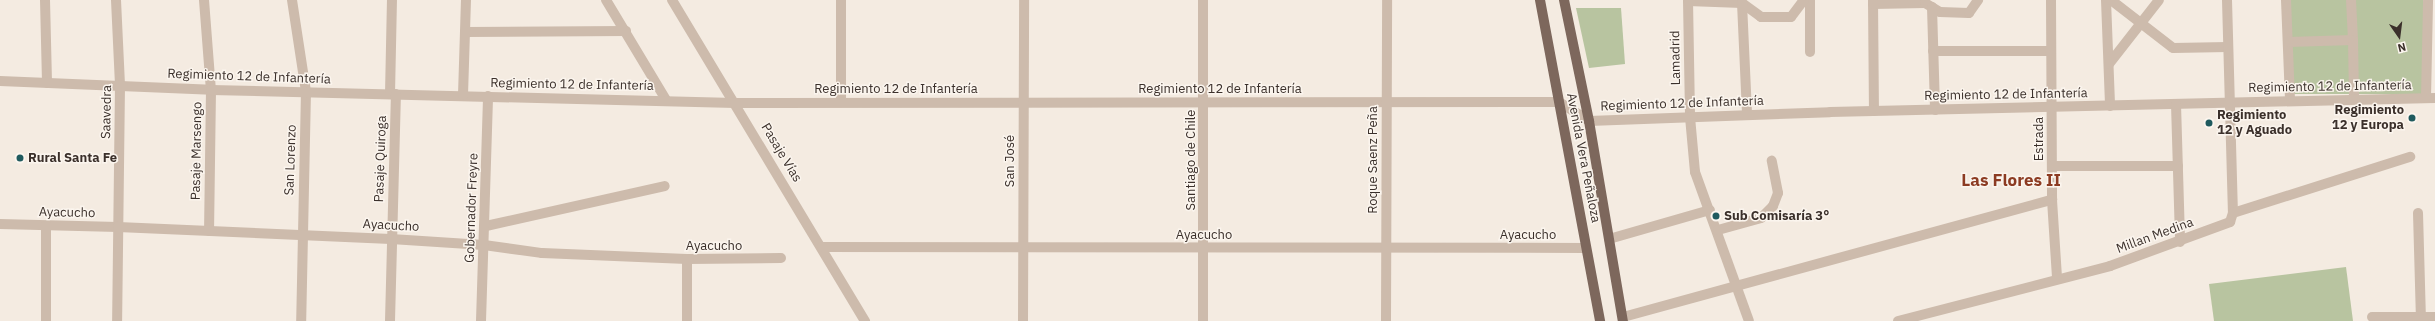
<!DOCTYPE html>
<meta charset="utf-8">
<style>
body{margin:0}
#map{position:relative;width:2435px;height:321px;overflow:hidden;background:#f4ebe1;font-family:"IBM Plex Sans",sans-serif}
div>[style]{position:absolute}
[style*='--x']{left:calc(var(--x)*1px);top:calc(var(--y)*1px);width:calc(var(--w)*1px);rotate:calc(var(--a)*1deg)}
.green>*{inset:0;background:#b8c4a0;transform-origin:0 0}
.minor>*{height:10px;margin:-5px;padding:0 5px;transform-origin:5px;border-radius:5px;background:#cdbbac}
.major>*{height:10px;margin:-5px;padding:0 5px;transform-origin:5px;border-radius:5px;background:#7d675c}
.dots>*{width:11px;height:11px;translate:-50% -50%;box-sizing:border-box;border:2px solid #fbf5ee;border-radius:50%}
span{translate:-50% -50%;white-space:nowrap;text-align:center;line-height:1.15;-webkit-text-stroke:3px #fbf5ee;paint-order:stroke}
.street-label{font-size:13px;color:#3b302b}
.poi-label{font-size:13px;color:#3b302b;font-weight:700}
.right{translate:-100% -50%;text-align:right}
.left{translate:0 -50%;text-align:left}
.district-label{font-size:17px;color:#8c3b22;font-weight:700}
.north{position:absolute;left:2379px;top:16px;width:40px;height:40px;-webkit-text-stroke:3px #fbf5ee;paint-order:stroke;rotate:166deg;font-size:11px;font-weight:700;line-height:16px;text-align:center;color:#3b302b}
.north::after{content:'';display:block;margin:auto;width:14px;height:18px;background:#3b302b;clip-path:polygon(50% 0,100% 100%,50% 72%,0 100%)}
</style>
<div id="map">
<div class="green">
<div style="left:2291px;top:0;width:132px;height:94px"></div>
<div style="clip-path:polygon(1576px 8px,1621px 8px,1625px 64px,1589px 68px)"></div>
<div style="clip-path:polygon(2346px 267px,2353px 321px,2214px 321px,2209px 284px)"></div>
</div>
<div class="minor">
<div style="--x:45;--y:0;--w:83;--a:88.6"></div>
<div style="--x:116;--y:0;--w:85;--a:87.3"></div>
<div style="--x:120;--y:85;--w:236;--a:90.7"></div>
<div style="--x:204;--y:0;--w:90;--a:85.6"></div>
<div style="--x:211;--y:90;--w:141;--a:90.8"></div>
<div style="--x:292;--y:0;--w:92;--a:81.3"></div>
<div style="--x:306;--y:91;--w:230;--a:91.2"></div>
<div style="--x:606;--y:0;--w:117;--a:59"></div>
<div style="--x:672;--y:0;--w:375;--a:59"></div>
<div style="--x:841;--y:0;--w:102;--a:90"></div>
<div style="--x:1688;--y:0;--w:117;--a:89"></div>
<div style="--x:1690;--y:117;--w:55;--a:84.8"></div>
<div style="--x:1695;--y:172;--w:158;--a:70.1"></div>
<div style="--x:1810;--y:0;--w:52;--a:90"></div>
<div style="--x:1873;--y:0;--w:111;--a:89.5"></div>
<div style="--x:2051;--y:0;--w:200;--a:89.7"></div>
<div style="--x:2052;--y:200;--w:78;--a:86.3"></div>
<div style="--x:2106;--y:0;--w:106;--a:87.8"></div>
<div style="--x:2111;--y:0;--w:78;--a:37.7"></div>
<div style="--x:2173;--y:48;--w:55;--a:-1"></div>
<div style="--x:2227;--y:0;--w:213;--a:88.4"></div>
<div style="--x:2286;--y:0;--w:101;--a:87.7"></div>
<div style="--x:2351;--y:0;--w:40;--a:87.1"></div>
<div style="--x:1688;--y:1;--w:54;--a:2.1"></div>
<div style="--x:1742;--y:3;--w:24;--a:36"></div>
<div style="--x:1761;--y:17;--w:30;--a:0"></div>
<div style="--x:1791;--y:17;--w:21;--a:-53"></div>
<div style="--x:1742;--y:3;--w:111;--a:87.4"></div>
<div style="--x:1873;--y:4;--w:52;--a:-1.1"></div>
<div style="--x:1925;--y:3;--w:17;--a:31"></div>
<div style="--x:1940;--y:12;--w:29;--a:2"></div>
<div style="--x:1969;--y:13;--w:16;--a:-55"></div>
<div style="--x:1932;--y:7;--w:103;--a:88.3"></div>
<div style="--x:465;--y:32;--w:161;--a:-0.4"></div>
<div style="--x:2288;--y:42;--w:65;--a:-1.8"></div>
<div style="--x:2353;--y:40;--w:59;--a:89"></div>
<div style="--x:1933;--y:51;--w:118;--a:0"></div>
<div style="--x:2109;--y:64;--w:81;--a:-52"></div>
<div style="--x:0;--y:81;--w:211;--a:2.4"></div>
<div style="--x:211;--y:90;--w:524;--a:1.42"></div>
<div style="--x:735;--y:103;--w:824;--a:-0.07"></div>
<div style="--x:1559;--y:102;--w:36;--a:32"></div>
<div style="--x:1589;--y:121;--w:241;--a:-2.1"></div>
<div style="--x:1830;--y:112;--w:605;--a:-1.33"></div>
<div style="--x:390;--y:94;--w:94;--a:-88.8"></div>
<div style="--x:463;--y:95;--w:95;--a:-88.2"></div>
<div style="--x:2426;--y:98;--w:98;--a:-88.8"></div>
<div style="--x:2176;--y:104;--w:138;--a:88.3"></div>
<div style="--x:2052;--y:166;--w:126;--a:0"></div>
<div style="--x:2418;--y:213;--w:108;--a:88.4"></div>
<div style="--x:0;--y:224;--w:118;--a:1.5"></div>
<div style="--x:118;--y:227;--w:273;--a:2.5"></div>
<div style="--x:391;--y:239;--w:93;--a:3.7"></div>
<div style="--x:484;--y:245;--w:59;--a:7.9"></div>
<div style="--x:542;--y:253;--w:145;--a:2.4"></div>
<div style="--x:687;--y:259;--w:94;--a:-0.6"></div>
<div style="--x:486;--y:226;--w:183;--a:-12.6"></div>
<div style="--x:1718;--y:230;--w:45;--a:-15.6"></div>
<div style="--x:1761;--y:218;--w:17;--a:-45"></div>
<div style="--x:1773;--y:206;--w:14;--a:-69"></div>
<div style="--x:1778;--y:193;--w:33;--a:-101"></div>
<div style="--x:1609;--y:239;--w:105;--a:-16"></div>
<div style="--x:822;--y:247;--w:764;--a:0.07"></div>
<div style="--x:687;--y:259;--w:62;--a:90"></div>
<div style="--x:1623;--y:317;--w:445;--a:-15.3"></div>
<div style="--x:2372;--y:317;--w:63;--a:0"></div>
<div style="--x:46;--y:321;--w:95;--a:-90"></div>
<div style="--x:390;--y:321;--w:227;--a:-88.5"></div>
<div style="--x:481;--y:321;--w:225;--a:-88.2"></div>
<div style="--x:1023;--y:321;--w:321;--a:-89.8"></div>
<div style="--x:1203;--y:321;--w:321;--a:-90"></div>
<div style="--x:1386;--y:321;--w:321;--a:-89.8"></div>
<div style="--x:1898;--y:321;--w:219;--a:-14.5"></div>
<div style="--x:2110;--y:266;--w:128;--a:-20.1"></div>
<div style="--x:2230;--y:222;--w:9;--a:-72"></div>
<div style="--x:2233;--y:213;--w:186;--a:-17.6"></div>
</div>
<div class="major">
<div style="--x:1540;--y:0;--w:327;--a:79.4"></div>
<div style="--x:1564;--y:0;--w:124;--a:78.3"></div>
<div style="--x:1589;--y:121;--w:203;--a:80.4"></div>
</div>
<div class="dots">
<div style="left:2412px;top:118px;background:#1f5a5e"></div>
<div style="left:2209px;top:123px;background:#1f5a5e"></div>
<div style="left:20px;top:158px;background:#1f5a5e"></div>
<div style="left:1716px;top:216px;background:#1f5a5e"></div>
</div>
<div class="street-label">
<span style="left:1676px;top:58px;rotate:-91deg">Lamadrid</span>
<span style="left:249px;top:77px;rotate:2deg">Regimiento 12 de Infantería</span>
<span style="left:572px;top:85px;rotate:1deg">Regimiento 12 de Infantería</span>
<span style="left:2330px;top:87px;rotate:-1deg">Regimiento 12 de Infantería</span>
<span style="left:896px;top:89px">Regimiento 12 de Infantería</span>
<span style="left:1220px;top:89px">Regimiento 12 de Infantería</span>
<span style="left:2006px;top:95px;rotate:-1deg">Regimiento 12 de Infantería</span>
<span style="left:1682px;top:104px;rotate:-2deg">Regimiento 12 de Infantería</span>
<span style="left:107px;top:112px;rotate:-89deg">Saavedra</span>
<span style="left:2039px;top:139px;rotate:-90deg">Estrada</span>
<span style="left:197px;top:151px;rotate:-89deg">Pasaje Marsengo</span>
<span style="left:781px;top:153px;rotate:59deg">Pasaje Vías</span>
<span style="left:1583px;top:158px;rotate:79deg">Avenida Vera Peñaloza</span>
<span style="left:381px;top:159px;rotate:-88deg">Pasaje Quiroga</span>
<span style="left:291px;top:160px;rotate:-88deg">San Lorenzo</span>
<span style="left:1191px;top:160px;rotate:-90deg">Santiago de Chile</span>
<span style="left:1373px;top:160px;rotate:-90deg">Roque Saenz Peña</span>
<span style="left:1010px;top:161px;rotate:-90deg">San José</span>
<span style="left:472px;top:208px;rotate:-88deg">Gobernador Freyre</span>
<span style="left:67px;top:213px;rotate:1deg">Ayacucho</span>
<span style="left:391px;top:226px;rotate:3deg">Ayacucho</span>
<span style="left:1204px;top:235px">Ayacucho</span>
<span style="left:1528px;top:235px">Ayacucho</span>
<span style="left:2155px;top:236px;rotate:-20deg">Millan Medina</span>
<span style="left:714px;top:246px">Ayacucho</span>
</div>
<div class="poi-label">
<span class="right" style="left:2404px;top:118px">Regimiento<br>12 y Europa</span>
<span class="left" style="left:2217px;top:123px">Regimiento<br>12 y Aguado</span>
<span class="left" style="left:28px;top:158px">Rural Santa Fe</span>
<span class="left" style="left:1724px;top:216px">Sub Comisaría 3°</span>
</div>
<div class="district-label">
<span style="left:2011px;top:181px">Las Flores II</span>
</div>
<div class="north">N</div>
</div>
